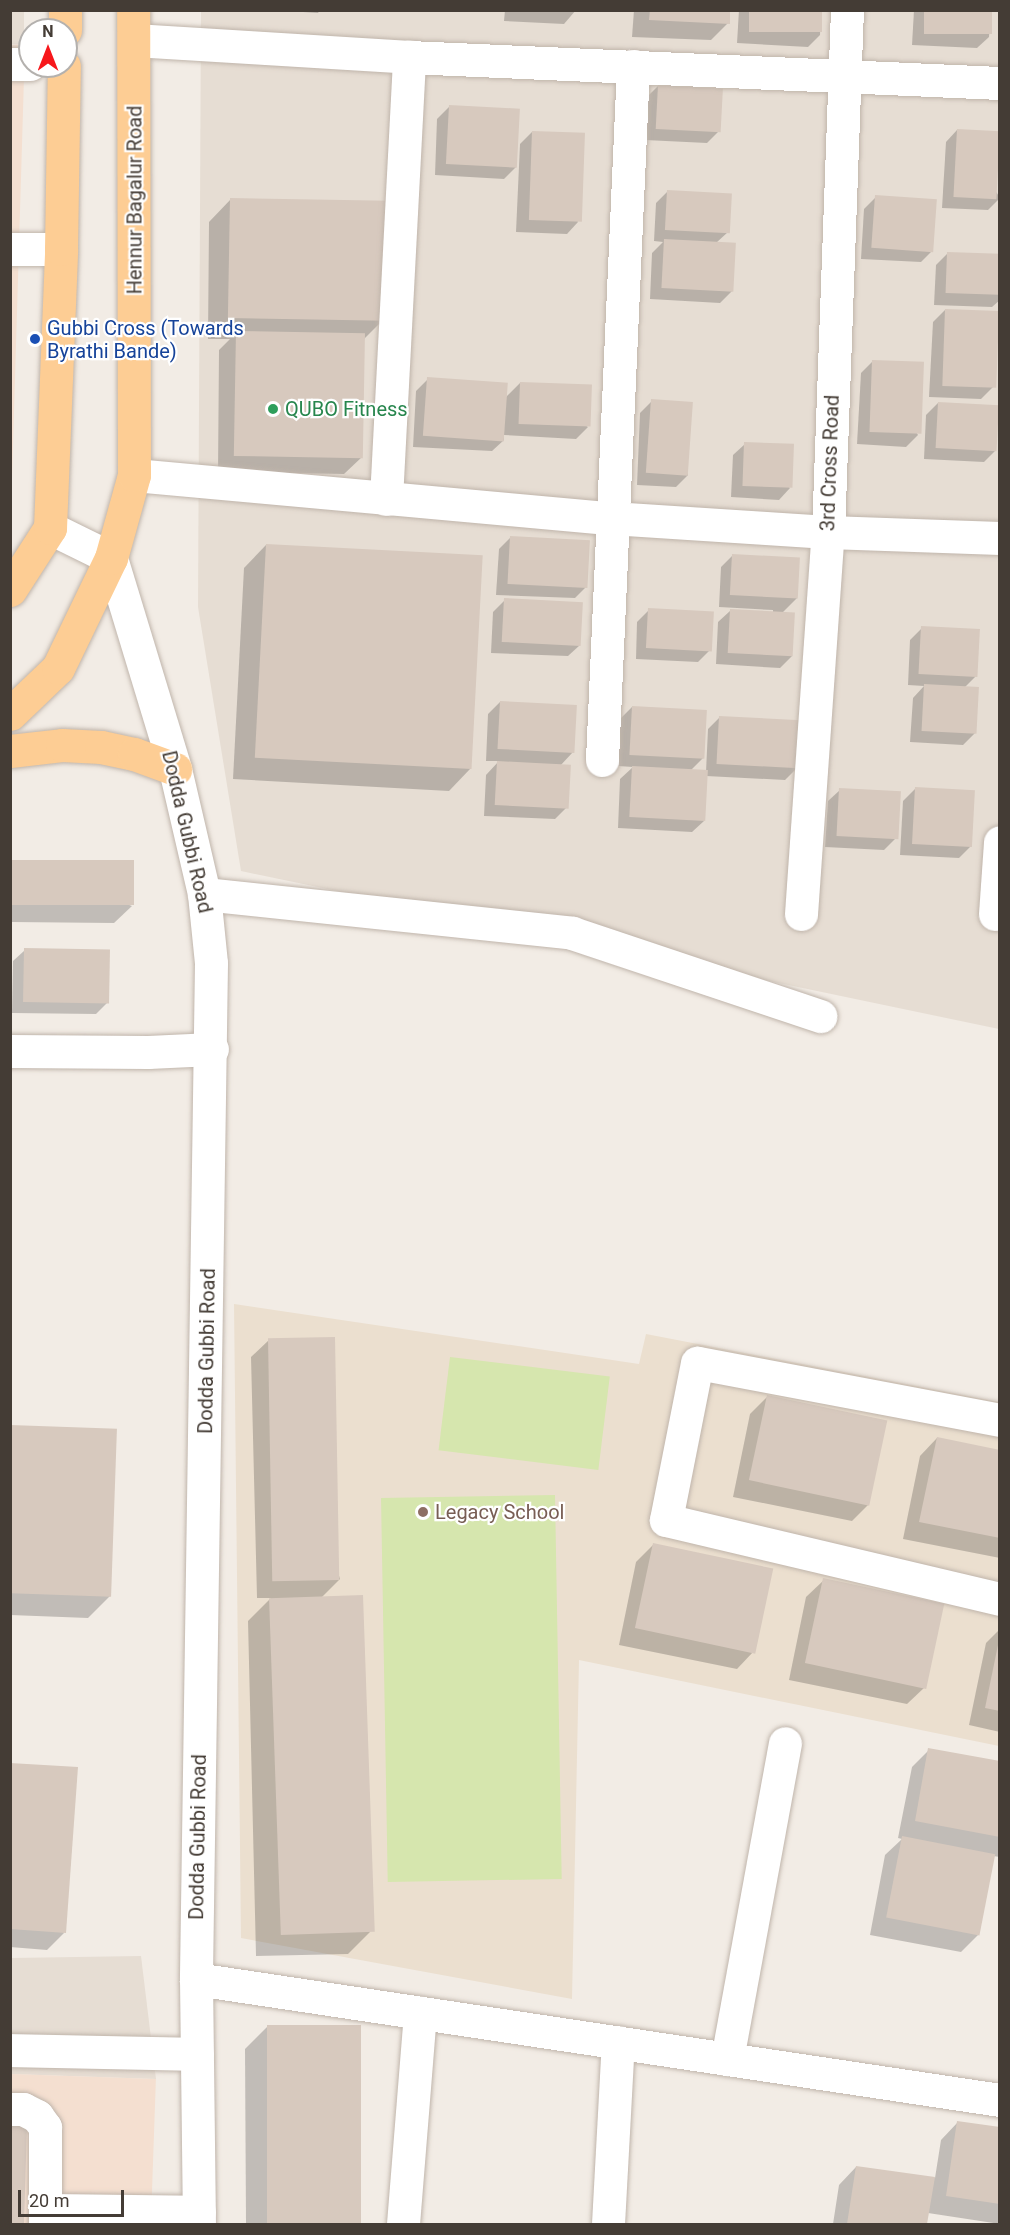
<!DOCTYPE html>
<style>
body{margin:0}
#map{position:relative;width:1010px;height:2235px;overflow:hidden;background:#f2ece5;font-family:Roboto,sans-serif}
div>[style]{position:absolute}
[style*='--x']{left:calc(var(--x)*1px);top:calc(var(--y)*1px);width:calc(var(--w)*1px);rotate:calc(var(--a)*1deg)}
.residential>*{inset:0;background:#e6ddd3;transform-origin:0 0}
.commercial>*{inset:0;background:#f4dfd0;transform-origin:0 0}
.education>*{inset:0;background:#ebdfcf}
.green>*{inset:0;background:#d6e6ae;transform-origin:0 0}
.shadow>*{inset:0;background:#0003}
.building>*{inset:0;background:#d7c9be;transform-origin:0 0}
.roads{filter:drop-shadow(0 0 2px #c0b5ab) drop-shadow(0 0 2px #c0b5ab)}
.minor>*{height:33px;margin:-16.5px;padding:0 16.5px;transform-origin:16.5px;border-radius:16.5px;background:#fff}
.major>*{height:33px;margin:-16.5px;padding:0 16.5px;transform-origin:16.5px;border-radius:16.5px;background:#fdcd94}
.dots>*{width:16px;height:16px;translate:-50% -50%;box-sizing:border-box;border:3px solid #fff;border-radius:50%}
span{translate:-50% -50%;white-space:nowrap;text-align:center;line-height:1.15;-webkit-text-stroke:4.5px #fff;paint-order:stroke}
.street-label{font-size:20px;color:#443c35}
.transit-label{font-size:20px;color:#164399}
.left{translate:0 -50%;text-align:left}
.leisure-label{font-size:20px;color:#27864d}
.education-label{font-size:20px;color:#785e54}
.frame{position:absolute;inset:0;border:12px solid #443c35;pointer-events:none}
.north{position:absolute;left:18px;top:18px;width:60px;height:60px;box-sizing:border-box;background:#fff;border:2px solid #b4b1ae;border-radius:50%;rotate:0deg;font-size:16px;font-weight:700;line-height:24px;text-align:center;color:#443c35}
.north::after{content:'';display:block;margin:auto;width:21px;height:27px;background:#f7171b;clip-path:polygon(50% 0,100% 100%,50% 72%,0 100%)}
.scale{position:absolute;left:18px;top:2190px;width:106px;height:27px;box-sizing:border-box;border:3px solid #443c35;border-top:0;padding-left:8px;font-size:18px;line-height:21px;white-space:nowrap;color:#443c35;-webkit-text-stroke:4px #fff;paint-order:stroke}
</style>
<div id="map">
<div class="residential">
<div style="left:10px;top:11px;width:14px;height:33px"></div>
<div style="clip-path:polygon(201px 11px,999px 11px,999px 1029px,241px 871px,198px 607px)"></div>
<div style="clip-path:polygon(141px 1956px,156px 2079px,11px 2074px,11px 1958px)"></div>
</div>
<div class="commercial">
<div style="clip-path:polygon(25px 44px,12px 479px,11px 482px,10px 45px)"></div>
<div style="left:11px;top:2074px;width:145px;height:150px;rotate:2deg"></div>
</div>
<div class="education">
<div style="clip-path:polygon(234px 1304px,639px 1364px,646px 1334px,999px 1402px,999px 1746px,579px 1660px,572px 1999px,241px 1938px)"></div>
</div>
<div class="green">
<div style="left:450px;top:1357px;width:161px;height:94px;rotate:7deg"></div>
<div style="left:555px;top:1495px;width:384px;height:174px;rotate:89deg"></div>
</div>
<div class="shadow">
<div style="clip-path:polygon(273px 10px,320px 10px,318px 13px)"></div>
<div style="clip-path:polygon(505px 10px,576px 10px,564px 24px,504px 21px)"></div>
<div style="clip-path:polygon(634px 10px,729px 10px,728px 23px,711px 40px,632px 37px)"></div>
<div style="clip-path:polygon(739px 10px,821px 10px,820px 35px,808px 47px,737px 43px)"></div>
<div style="clip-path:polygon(914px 10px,991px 10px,989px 37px,977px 48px,912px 45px)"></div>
<div style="clip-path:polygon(658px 86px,719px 131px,707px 143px,645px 140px,646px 98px)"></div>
<div style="clip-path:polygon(449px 107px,516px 167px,504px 179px,435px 175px,437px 119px)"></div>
<div style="clip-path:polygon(957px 130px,1000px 198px,988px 210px,942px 208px,946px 142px)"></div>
<div style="clip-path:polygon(532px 132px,578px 222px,567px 234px,516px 232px,520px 144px)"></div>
<div style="clip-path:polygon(668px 191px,728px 232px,716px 243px,732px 291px,720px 303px,650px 299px,652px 253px,663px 242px,654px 241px,656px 203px)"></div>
<div style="clip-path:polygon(876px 197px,933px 250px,921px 262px,861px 259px,864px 209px)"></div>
<div style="clip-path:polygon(231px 199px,384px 319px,363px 340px,362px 457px,344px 474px,218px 472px,219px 350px,230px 339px,208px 339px,209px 222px)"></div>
<div style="clip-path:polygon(948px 253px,1000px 256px,1000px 300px,992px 307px,934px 305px,936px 265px)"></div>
<div style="clip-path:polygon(945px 310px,993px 387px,981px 399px,929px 397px,933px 322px)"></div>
<div style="clip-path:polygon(873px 361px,918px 435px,906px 447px,857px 444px,861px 373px)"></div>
<div style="clip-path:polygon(428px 379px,506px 397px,520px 383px,588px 427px,576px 439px,504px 435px,504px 440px,492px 451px,413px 447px,416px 391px)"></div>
<div style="clip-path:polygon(652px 401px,688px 475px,676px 487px,637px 485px,640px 413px)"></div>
<div style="clip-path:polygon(938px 403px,996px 450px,984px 462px,924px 459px,926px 415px)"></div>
<div style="clip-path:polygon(745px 444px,790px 488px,779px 500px,731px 497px,733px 455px)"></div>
<div style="clip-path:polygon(511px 537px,587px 586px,575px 598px,496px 595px,499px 549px)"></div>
<div style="clip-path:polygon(266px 545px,471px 768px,449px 791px,233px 779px,244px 568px)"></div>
<div style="clip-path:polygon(733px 555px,797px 598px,782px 613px,792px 656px,780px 668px,716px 664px,718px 622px,730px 611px,773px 613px,773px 610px,719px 607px,721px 567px)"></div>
<div style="clip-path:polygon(505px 600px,580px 645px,568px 656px,491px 653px,493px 612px)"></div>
<div style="clip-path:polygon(649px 610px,710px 650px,698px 662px,636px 659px,637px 622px)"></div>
<div style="clip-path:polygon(922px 628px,976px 676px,964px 688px,975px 733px,963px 745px,910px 742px,913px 698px,924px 686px,908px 685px,910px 640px)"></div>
<div style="clip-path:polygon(500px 702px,573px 752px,560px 766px,567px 807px,555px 819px,484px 816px,486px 775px,499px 761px,486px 761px,488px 714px)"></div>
<div style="clip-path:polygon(632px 707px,703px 758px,690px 771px,706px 772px,708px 729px,720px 717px,797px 768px,785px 780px,706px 776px,704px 821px,692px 832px,618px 828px,620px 779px,633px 767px,618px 766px,620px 719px)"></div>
<div style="clip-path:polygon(915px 789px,971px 846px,959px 858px,900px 855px,903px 801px)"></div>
<div style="clip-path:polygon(840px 790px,896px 838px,884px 850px,825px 847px,828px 801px)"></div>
<div style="clip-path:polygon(10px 862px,132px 906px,114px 923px,10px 922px)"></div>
<div style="clip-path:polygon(25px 950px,108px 1002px,96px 1014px,12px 1013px,13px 961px)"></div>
<div style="clip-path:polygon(269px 1340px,340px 1579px,321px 1598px,370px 1932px,348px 1954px,256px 1956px,248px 1621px,271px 1598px,257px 1598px,251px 1357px)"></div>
<div style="clip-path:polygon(767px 1397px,869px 1504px,852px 1521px,733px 1497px,750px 1414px)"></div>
<div style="clip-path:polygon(10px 1426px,110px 1596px,88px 1618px,10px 1615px)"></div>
<div style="clip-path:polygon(937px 1438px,1000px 1451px,1000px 1558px,903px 1539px,920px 1456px)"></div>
<div style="clip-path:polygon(653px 1545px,754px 1651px,737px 1669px,619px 1645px,636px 1562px)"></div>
<div style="clip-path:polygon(824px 1580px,925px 1687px,907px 1704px,789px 1680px,806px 1597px)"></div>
<div style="clip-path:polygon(1000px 1629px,1000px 1732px,969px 1725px,986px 1643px)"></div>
<div style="clip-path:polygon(929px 1750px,1000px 1763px,1000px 1857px,993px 1856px,978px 1935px,961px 1952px,870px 1935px,885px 1855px,902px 1839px,898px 1838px,912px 1767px)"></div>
<div style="clip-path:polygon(10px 1764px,64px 1933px,47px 1950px,10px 1947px)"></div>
<div style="clip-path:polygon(267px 2027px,359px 2027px,361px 2224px,246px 2224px,245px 2049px)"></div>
<div style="clip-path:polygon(958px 2122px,1000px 2128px,1000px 2224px,928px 2213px,926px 2224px,833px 2224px,839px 2185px,856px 2167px,935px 2178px,941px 2140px)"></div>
</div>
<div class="building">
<div style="clip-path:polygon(650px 10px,730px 10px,730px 24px,649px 20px)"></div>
<div style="left:749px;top:10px;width:73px;height:22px"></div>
<div style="left:924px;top:10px;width:68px;height:24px"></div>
<div style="left:658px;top:85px;width:65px;height:44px;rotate:3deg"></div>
<div style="left:449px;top:105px;width:71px;height:59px;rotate:3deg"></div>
<div style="left:957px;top:129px;width:43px;height:68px;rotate:3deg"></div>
<div style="left:532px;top:131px;width:53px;height:89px;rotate:2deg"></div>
<div style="left:667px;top:190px;width:65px;height:40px;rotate:3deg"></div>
<div style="left:875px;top:195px;width:62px;height:53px;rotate:4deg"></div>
<div style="left:230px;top:198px;width:158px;height:120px;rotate:1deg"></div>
<div style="left:664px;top:239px;width:72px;height:49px;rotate:3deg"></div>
<div style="left:947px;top:252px;width:53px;height:41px;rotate:2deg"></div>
<div style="left:945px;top:309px;width:54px;height:77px;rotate:2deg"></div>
<div style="left:236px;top:331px;width:129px;height:125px;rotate:1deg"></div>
<div style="left:872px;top:360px;width:52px;height:72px;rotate:2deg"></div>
<div style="left:427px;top:377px;width:81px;height:59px;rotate:4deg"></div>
<div style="left:520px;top:382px;width:72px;height:42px;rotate:2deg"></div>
<div style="left:651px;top:399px;width:42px;height:74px;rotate:4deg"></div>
<div style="left:938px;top:402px;width:61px;height:46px;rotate:3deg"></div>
<div style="left:744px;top:442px;width:50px;height:44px;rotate:2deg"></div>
<div style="left:510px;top:536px;width:80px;height:48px;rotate:3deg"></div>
<div style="left:266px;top:544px;width:217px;height:214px;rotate:3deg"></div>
<div style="left:732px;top:554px;width:68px;height:41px;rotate:3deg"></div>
<div style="left:504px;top:598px;width:79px;height:44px;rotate:3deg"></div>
<div style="left:648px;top:608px;width:66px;height:40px;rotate:3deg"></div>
<div style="left:730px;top:609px;width:65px;height:44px;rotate:3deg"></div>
<div style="left:921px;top:626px;width:59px;height:48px;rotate:3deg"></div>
<div style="left:924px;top:684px;width:55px;height:47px;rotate:3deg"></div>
<div style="left:500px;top:701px;width:77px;height:48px;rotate:3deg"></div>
<div style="left:632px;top:706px;width:75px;height:49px;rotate:3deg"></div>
<div style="left:719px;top:716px;width:82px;height:48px;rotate:3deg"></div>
<div style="left:497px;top:761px;width:74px;height:44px;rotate:3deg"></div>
<div style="left:632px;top:766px;width:76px;height:51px;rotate:3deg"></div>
<div style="left:915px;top:787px;width:60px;height:57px;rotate:3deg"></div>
<div style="left:839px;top:788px;width:62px;height:48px;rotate:3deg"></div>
<div style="left:10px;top:860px;width:124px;height:45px"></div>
<div style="left:24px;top:948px;width:86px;height:54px;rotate:1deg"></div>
<div style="left:335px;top:1337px;width:243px;height:67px;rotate:89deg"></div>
<div style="left:767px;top:1395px;width:123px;height:87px;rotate:12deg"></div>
<div style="left:10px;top:1425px;width:107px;height:168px;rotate:2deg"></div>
<div style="clip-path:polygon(937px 1437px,1000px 1450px,1000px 1538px,919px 1522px)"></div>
<div style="left:653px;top:1543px;width:123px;height:87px;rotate:12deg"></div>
<div style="left:823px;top:1578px;width:124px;height:87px;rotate:12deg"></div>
<div style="left:363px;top:1595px;width:337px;height:94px;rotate:88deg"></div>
<div style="clip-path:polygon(998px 1645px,1000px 1645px,1000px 1711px,985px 1708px)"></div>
<div style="clip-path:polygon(928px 1748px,1000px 1761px,1000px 1837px,915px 1821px)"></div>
<div style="clip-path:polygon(10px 1763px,78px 1767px,66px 1933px,10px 1929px)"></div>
<div style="left:902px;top:1836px;width:95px;height:83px;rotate:11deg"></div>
<div style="left:361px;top:2025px;width:199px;height:94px;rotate:90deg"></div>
<div style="clip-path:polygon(957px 2121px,1000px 2127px,1000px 2204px,946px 2196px)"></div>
<div style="clip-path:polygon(10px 2124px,27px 2124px,24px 2224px,10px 2224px)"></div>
<div style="clip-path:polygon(856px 2166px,935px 2177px,927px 2224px,847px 2224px)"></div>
</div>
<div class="roads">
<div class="minor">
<div style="--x:134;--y:40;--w:276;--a:3.5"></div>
<div style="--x:10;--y:64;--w:20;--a:0"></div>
<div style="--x:10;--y:249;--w:51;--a:0"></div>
<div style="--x:134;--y:475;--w:479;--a:5.2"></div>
<div style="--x:611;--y:518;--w:217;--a:3.7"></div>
<div style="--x:828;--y:532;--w:172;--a:2"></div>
<div style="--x:386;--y:499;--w:443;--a:-87"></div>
<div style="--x:409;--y:57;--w:592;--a:2.52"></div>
<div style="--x:50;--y:528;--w:68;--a:26.2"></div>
<div style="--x:111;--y:558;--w:220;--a:73.1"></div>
<div style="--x:175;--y:769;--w:128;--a:76.9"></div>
<div style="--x:204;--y:894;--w:69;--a:84.2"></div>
<div style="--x:211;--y:963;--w:1016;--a:90.85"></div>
<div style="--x:196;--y:1979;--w:245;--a:89.3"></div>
<div style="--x:602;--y:760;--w:695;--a:-87.44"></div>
<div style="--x:204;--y:894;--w:370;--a:6"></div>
<div style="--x:572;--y:933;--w:262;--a:18.5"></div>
<div style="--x:801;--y:914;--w:383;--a:-86"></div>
<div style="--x:828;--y:532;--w:522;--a:-87.92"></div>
<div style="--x:995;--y:914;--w:72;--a:-86"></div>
<div style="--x:10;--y:1051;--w:138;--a:0.4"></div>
<div style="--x:148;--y:1052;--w:64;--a:-2.7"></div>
<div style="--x:1000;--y:1420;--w:308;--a:-169.3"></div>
<div style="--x:697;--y:1363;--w:160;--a:101.2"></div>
<div style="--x:666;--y:1520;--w:343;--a:13.3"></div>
<div style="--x:196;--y:1979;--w:813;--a:8.56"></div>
<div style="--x:10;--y:2050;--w:187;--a:1.2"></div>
<div style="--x:727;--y:2059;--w:321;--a:-79.6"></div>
<div style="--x:10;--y:2109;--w:13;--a:0"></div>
<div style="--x:23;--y:2109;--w:16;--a:27"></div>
<div style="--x:37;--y:2116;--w:14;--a:54"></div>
<div style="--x:45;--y:2127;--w:97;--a:90"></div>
<div style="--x:45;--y:2210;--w:154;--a:0.7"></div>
<div style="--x:403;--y:2224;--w:212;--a:-85.4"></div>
<div style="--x:608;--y:2224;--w:182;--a:-86.9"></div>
</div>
<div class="major">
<div style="--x:65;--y:30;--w:20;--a:-90"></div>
<div style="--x:10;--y:590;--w:74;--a:-57.2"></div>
<div style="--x:50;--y:528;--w:279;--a:-87.7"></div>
<div style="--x:61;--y:249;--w:183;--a:-89.1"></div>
<div style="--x:10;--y:714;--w:66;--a:-43.8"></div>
<div style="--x:58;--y:668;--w:122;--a:-64.3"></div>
<div style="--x:111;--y:558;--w:86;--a:-74.5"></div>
<div style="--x:134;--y:475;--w:465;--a:-90.1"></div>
<div style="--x:10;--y:751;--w:52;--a:-6.6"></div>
<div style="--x:62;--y:745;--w:39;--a:3"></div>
<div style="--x:101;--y:747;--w:34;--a:12"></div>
<div style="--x:134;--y:754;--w:44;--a:20.1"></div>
</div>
</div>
<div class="dots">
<div style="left:35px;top:339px;background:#1a4fb4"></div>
<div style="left:273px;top:409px;background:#2e9e5b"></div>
<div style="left:423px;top:1512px;background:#8d6e63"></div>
</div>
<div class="street-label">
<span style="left:135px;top:200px;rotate:-90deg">Hennur Bagalur Road</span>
<span style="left:830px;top:463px;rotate:-88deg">3rd Cross Road</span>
<span style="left:187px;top:832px;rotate:77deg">Dodda Gubbi Road</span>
<span style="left:207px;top:1351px;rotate:-89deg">Dodda Gubbi Road</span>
<span style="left:198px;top:1837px;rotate:-89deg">Dodda Gubbi Road</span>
</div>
<div class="transit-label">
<span class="left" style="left:47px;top:340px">Gubbi Cross (Towards<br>Byrathi Bande)</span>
</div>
<div class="leisure-label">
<span class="left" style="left:285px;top:409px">QUBO Fitness</span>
</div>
<div class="education-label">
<span class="left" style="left:435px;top:1512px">Legacy School</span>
</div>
<div class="frame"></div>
<div class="north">N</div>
<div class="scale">20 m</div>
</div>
